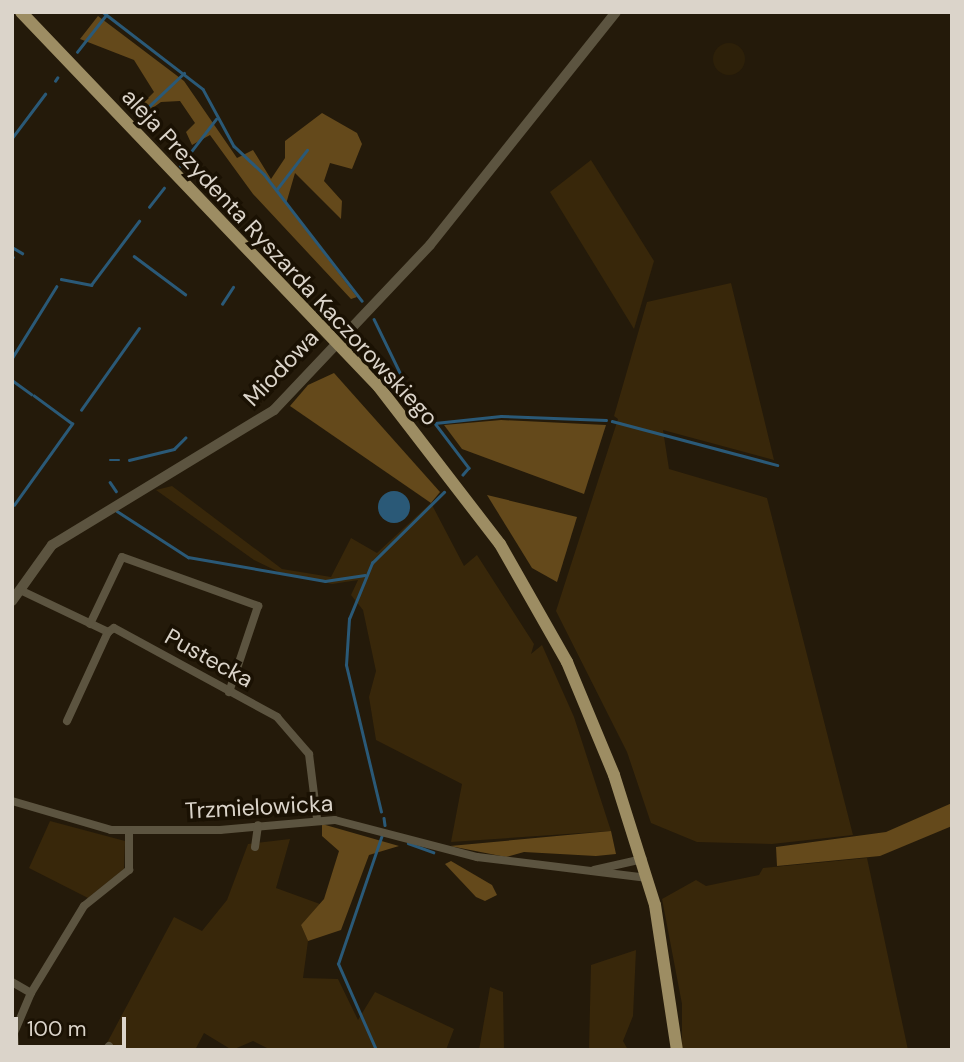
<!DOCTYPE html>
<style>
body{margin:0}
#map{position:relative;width:964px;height:1062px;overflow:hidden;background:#241a0a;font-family:"DM Sans",sans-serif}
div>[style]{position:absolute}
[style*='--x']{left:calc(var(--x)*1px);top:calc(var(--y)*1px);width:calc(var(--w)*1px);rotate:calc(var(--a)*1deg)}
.built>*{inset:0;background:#2d2009}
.round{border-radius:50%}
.green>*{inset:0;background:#38270a}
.forest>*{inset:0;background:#64491b}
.water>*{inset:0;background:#2a5977}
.stream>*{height:2.5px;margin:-1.25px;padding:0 1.25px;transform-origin:1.25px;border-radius:1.25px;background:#2a5977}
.minor>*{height:8px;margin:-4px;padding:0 4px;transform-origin:4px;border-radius:4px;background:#5c5440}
.tertiary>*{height:10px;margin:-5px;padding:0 5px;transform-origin:5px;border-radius:5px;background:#5c5440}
.primary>*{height:12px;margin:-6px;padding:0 6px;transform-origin:6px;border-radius:6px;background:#9d8d63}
span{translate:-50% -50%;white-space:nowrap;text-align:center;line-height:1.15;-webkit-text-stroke:7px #1a1103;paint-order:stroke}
.street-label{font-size:23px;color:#dbd4ca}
.frame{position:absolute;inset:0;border:14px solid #dbd4ca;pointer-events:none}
.scale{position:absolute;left:14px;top:1017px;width:112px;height:32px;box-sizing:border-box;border:4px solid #dbd4ca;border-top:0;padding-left:9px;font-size:21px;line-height:24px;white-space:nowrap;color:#dbd4ca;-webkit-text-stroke:5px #1a1103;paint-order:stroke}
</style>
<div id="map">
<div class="built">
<div class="round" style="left:713px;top:43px;width:32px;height:32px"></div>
</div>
<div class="green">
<div style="clip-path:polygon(591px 160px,654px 261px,634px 329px,550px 192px)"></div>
<div style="clip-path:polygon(731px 283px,774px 460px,663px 430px,669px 469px,767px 498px,853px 835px,772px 844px,697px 842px,651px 823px,627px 752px,556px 611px,618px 419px,614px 416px,647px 302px)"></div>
<div style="clip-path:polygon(172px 486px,282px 569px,331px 577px,351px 538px,377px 553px,431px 503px,464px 566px,477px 555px,534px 644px,531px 654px,542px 645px,574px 717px,611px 831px,451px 842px,462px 784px,376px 740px,369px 697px,376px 671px,363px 610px,351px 595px,358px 580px,332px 584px,281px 573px,254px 560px,156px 490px)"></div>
<div style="clip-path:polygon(50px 821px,125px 841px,124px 869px,88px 898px,29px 868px)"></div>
<div style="clip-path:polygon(290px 839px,276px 888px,320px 904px,301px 925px,308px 941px,303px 978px,338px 979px,358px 1020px,375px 992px,454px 1029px,446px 1050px,271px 1050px,253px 1041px,232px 1050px,204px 1033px,195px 1050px,116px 1050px,107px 1043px,174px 917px,202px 931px,227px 900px,248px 844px)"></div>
<div style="clip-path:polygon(867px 858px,908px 1050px,682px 1050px,682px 1004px,662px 899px,696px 880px,706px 886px,759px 875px,763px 868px)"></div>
<div style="clip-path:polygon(636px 950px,633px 1016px,623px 1041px,628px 1050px,589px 1050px,591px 965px)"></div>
<div style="clip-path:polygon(490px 987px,503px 992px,504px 1050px,479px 1050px)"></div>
</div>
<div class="forest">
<div style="clip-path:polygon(98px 16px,184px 81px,237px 158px,253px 150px,271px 179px,285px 158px,285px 141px,322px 113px,357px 133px,362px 144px,352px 169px,330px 163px,324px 181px,342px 201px,341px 219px,295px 173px,286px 204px,357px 297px,351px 299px,253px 194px,210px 135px,192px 145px,186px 132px,195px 123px,180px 101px,161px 102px,147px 112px,141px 105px,154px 92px,134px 60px,80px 39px)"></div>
<div style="clip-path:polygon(334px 373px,440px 492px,431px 503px,290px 406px,308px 385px)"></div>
<div style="clip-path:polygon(501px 420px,606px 425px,584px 494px,462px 449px,444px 425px)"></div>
<div style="clip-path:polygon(487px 495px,577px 517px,557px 582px,532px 568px)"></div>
<div style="clip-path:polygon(952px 803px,952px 826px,880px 856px,777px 866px,776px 847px,886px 832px)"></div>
<div style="clip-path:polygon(322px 824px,399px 846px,369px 855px,341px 930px,308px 941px,301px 925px,324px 899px,339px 851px,322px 836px)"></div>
<div style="clip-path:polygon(611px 831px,616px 854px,596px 856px,524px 852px,506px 857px,450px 846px)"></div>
<div style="clip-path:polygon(451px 861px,492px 885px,497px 895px,485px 901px,476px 897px,445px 864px)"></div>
</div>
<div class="water">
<div class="round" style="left:378px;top:491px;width:32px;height:32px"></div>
</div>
<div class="stream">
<div style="--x:103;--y:12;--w:126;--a:37.6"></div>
<div style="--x:203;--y:89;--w:65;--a:61.5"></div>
<div style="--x:234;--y:146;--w:41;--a:43"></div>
<div style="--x:264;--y:174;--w:160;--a:52.3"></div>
<div style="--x:77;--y:52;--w:47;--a:-51.9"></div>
<div style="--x:55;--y:81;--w:4;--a:-56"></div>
<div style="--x:144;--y:111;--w:55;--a:-43.5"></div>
<div style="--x:12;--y:138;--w:55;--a:-53.1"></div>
<div style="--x:180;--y:166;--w:59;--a:-52.5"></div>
<div style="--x:277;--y:189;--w:49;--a:-52.4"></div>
<div style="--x:149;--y:207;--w:24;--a:-52"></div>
<div style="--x:12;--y:247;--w:12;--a:31"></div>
<div style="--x:134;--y:256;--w:64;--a:36.7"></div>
<div style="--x:12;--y:258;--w:1;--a:-45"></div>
<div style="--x:61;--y:279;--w:31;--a:11"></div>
<div style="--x:91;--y:285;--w:80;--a:-53.1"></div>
<div style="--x:222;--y:304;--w:20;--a:-57"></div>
<div style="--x:374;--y:319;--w:73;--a:64.1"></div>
<div style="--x:406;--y:385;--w:104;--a:52.8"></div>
<div style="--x:469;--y:468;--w:9;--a:131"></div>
<div style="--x:12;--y:358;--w:84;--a:-58.2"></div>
<div style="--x:12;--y:380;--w:24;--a:36"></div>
<div style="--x:81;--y:410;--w:100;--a:-54.7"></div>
<div style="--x:612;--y:421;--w:171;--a:14.9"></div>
<div style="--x:435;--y:423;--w:66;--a:-6.1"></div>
<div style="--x:501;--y:416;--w:105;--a:2.2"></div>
<div style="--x:110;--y:460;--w:9;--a:0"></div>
<div style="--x:129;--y:460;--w:46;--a:-13.7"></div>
<div style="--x:174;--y:449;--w:16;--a:-45"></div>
<div style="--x:110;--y:482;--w:11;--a:56"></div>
<div style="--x:14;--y:505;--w:100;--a:-54.4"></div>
<div style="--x:72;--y:424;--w:47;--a:-143.6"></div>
<div style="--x:117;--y:511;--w:85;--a:32.9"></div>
<div style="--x:188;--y:557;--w:139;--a:9.9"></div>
<div style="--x:325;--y:581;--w:40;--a:-8.5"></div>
<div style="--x:381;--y:812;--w:151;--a:-103.4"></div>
<div style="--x:346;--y:665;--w:46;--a:-86.3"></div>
<div style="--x:349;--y:619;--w:61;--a:-67.7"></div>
<div style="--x:372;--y:563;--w:101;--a:-44.6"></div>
<div style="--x:384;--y:818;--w:7;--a:82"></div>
<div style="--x:408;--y:843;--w:27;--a:20"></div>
<div style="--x:376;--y:1050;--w:94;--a:-113.8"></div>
<div style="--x:338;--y:964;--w:136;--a:-71.2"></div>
</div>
<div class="minor">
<div style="--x:20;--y:590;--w:98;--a:25.5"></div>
<div style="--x:108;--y:632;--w:7;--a:-34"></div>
<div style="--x:114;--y:628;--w:186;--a:28.6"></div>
<div style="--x:277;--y:717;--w:49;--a:49.1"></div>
<div style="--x:309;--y:754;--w:64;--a:82.9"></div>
<div style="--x:90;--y:624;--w:74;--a:-64.5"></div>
<div style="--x:122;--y:557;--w:145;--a:19.8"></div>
<div style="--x:258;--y:606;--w:91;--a:108.6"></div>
<div style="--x:67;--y:721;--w:98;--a:-65.3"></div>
<div style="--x:12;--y:801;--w:103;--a:16.3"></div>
<div style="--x:111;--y:830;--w:109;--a:0"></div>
<div style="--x:220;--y:830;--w:115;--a:-5"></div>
<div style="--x:335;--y:820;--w:147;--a:14.6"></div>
<div style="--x:477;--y:857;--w:172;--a:7"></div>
<div style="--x:255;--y:847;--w:22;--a:-82"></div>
<div style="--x:594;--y:870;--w:50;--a:-12.7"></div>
<div style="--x:12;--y:982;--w:22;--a:30"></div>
<div style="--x:15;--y:1050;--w:17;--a:-93"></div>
<div style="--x:14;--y:1033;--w:43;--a:-67"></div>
<div style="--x:31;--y:993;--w:102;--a:-58.7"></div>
<div style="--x:84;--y:906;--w:58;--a:-38.7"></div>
<div style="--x:129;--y:870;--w:39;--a:-90"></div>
<div style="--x:106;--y:1050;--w:5;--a:-53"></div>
</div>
<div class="tertiary">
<div style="--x:12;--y:601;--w:69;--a:-54.5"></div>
<div style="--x:52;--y:545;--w:260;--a:-31.3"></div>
<div style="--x:274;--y:410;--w:227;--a:-46.6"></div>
<div style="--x:430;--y:245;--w:298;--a:-51.4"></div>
</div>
<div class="primary">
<div style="--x:21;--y:12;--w:518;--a:46.33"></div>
<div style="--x:379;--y:387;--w:198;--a:52.4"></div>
<div style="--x:500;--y:544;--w:136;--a:60.4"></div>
<div style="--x:567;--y:662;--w:122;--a:67.4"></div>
<div style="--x:614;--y:775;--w:136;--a:72.5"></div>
<div style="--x:655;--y:905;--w:147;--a:81.4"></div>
</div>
<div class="street-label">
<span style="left:280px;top:257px;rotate:47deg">aleja Prezydenta Ryszarda Kaczorowskiego</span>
<span style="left:281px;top:368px;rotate:-46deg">Miodowa</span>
<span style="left:209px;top:658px;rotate:29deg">Pustecka</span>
<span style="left:259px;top:807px;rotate:-3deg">Trzmielowicka</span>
</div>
<div class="frame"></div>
<div class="scale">100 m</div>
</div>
